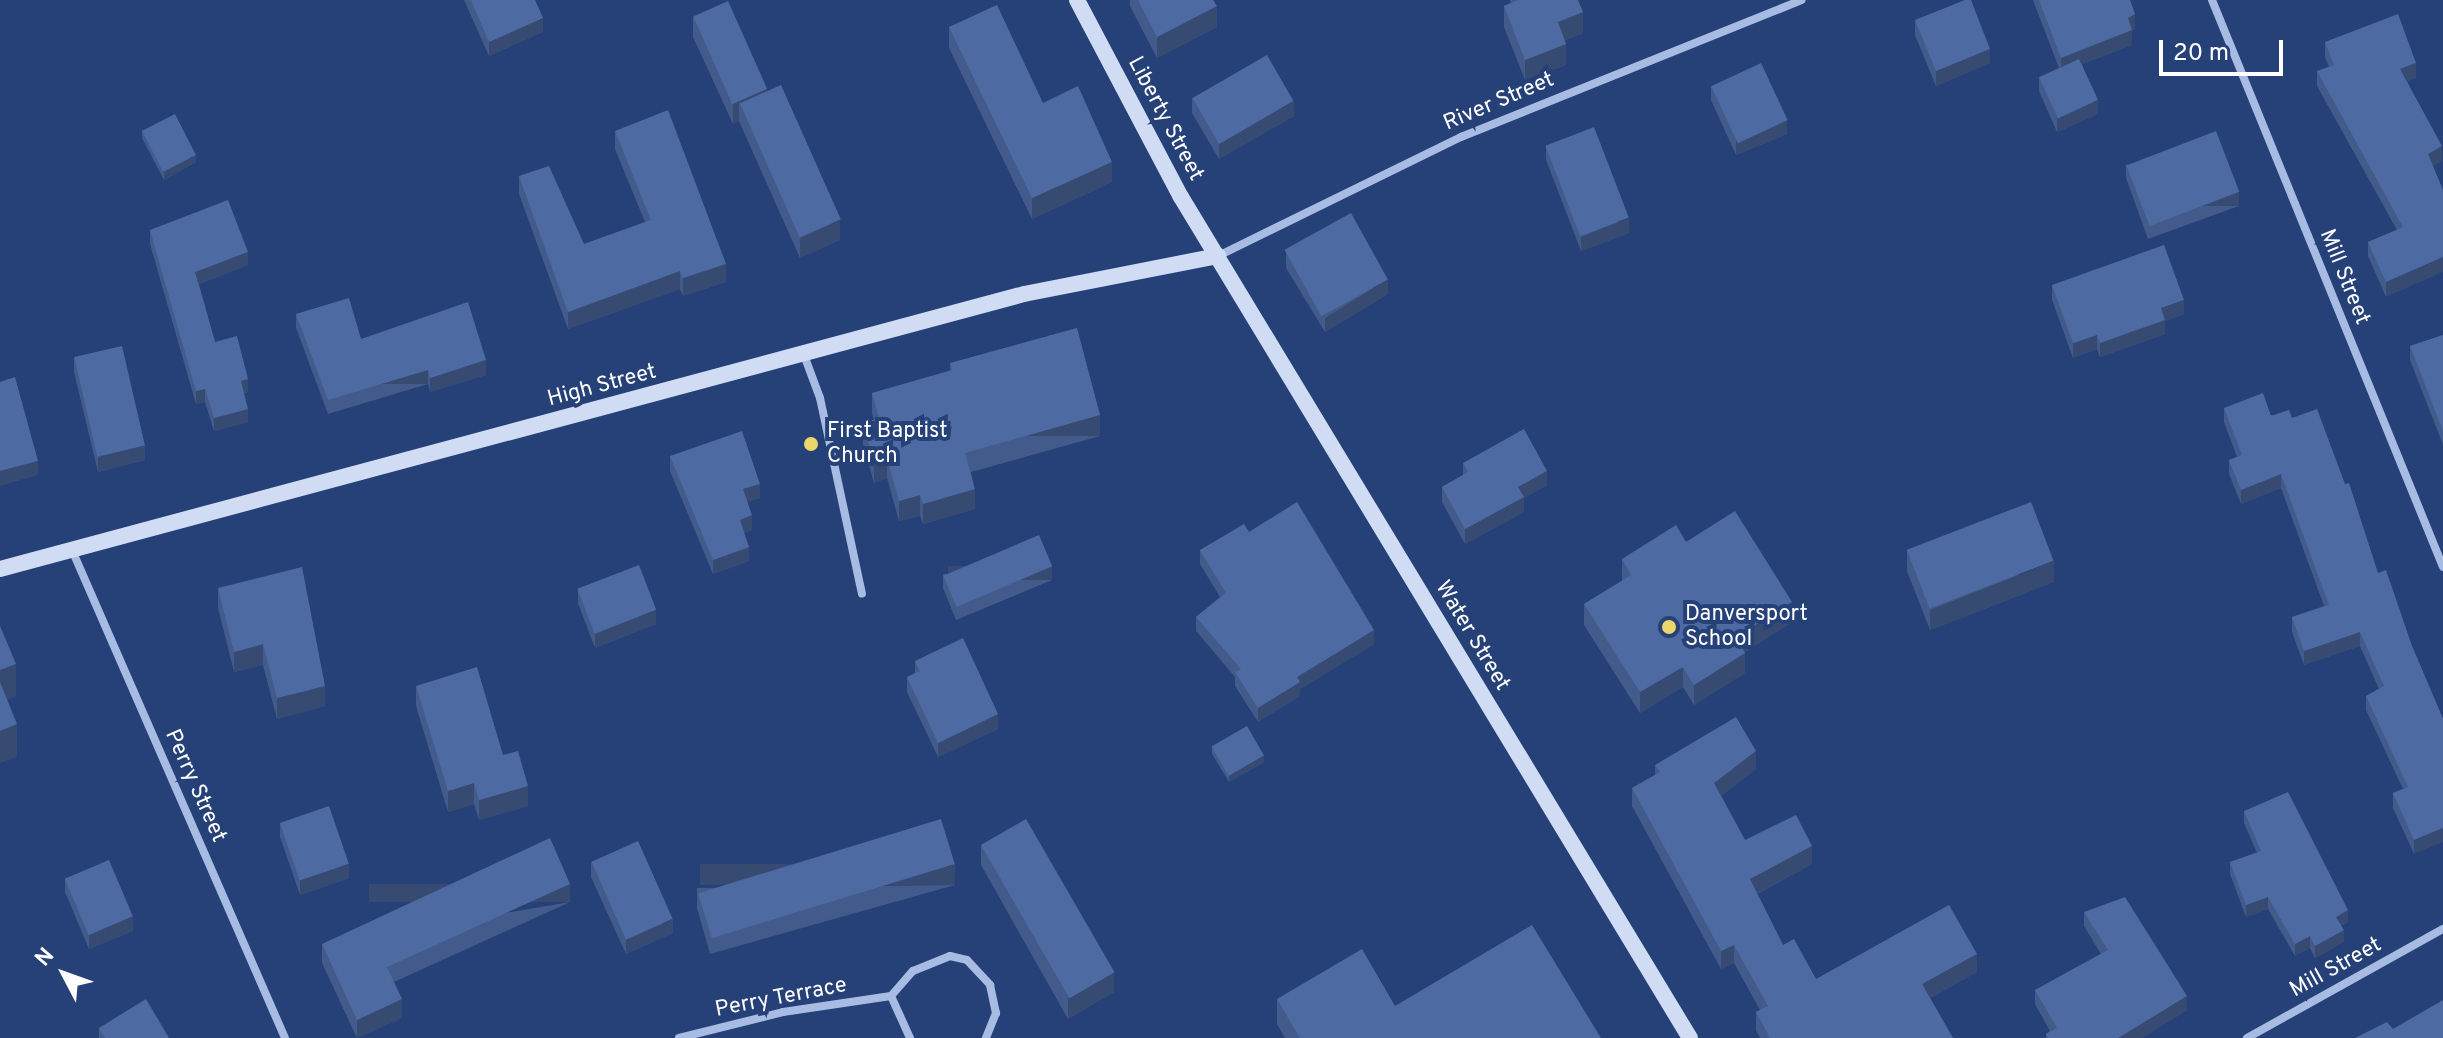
<!DOCTYPE html>
<style>
body{margin:0}
#map{position:relative;width:2443px;height:1038px;overflow:hidden;background:#254178;font-family:Overpass,sans-serif}
div>[style]{position:absolute}
[style*='--x']{left:calc(var(--x)*1px);top:calc(var(--y)*1px);width:calc(var(--w)*1px);rotate:calc(var(--a)*1deg)}
.street>*{height:8px;margin:-4px;padding:0 4px;transform-origin:4px;border-radius:4px;background:#a8bce3}
.secondary>*{height:16px;margin:-8px;padding:0 8px;transform-origin:8px;border-radius:8px;background:#d0dcf3}
.wall>*{inset:0;background:#435b8b}
.shaded-wall>*{inset:0;background:#374a71;transform-origin:0 0}
.building>*{inset:0;background:#4e6aa2;transform-origin:0 0}
.dots>*{width:22px;height:22px;translate:-50% -50%;box-sizing:border-box;border:4px solid #254178;border-radius:50%}
span{translate:-50% -50%;white-space:nowrap;text-align:center;line-height:1.15;-webkit-text-stroke:8px #254178;paint-order:stroke}
.street-label{font-size:22px;color:#fff}
.poi-label{font-size:22px;color:#fff}
.left{translate:0 -50%;text-align:left}
.north{position:absolute;left:24px;top:934px;width:80px;height:80px;-webkit-text-stroke:6px #254178;paint-order:stroke;rotate:311deg;font-size:22px;font-weight:700;line-height:32px;text-align:center;color:#fff}
.north::after{content:'';display:block;margin:auto;width:28px;height:36px;background:#fff;clip-path:polygon(50% 0,100% 100%,50% 72%,0 100%)}
.scale{position:absolute;left:2159px;top:40px;width:124px;height:36px;box-sizing:border-box;border:4px solid #fff;border-top:0;padding-left:10px;font-size:24px;line-height:28px;white-space:nowrap;color:#fff;-webkit-text-stroke:6px #254178;paint-order:stroke}
</style>
<div id="map">
<div class="street">
<div style="--x:2212;--y:0;--w:612;--a:67.83"></div>
<div style="--x:1218;--y:256;--w:271;--a:-26.1"></div>
<div style="--x:1461;--y:137;--w:367;--a:-21.9"></div>
<div style="--x:804;--y:355;--w:46;--a:69.6"></div>
<div style="--x:820;--y:398;--w:200;--a:77.9"></div>
<div style="--x:72;--y:550;--w:532;--a:66.42"></div>
<div style="--x:679;--y:1038;--w:107;--a:-14"></div>
<div style="--x:783;--y:1012;--w:109;--a:-8.4"></div>
<div style="--x:910;--y:1038;--w:46;--a:-114.3"></div>
<div style="--x:891;--y:996;--w:33;--a:-49"></div>
<div style="--x:913;--y:971;--w:40;--a:-22"></div>
<div style="--x:950;--y:956;--w:17;--a:13"></div>
<div style="--x:967;--y:960;--w:34;--a:47"></div>
<div style="--x:990;--y:985;--w:29;--a:78"></div>
<div style="--x:996;--y:1013;--w:27;--a:112"></div>
<div style="--x:2247;--y:1038;--w:224;--a:-29.1"></div>
</div>
<div class="secondary">
<div style="--x:1077;--y:0;--w:223;--a:62.2"></div>
<div style="--x:1181;--y:197;--w:983;--a:58.82"></div>
<div style="--x:0;--y:569;--w:1060;--a:-15.03"></div>
<div style="--x:1024;--y:294;--w:198;--a:-11.1"></div>
</div>
<div class="wall">
<div style="clip-path:polygon(464px 0,535px 0,543px 32px,489px 56px)"></div>
<div style="clip-path:polygon(1130px 0,1213px 0,1217px 27px,1157px 58px,1130px 6px)"></div>
<div style="clip-path:polygon(1510px 0,1578px 0,1583px 33px,1565px 40px,1566px 65px,1525px 80px,1504px 27px,1504px 6px,1511px 3px)"></div>
<div style="clip-path:polygon(2033px 0,2130px 0,2135px 29px,2132px 30px,2132px 45px,2082px 64px,2098px 114px,2057px 132px,2039px 91px,2039px 77px,2059px 68px)"></div>
<div style="clip-path:polygon(693px 17px,767px 91px,840px 240px,800px 258px,739px 121px,733px 124px,693px 37px)"></div>
<div style="clip-path:polygon(1915px 20px,1990px 63px,1936px 86px,1915px 35px)"></div>
<div style="clip-path:polygon(949px 27px,1043px 103px,1112px 182px,1032px 219px,949px 48px)"></div>
<div style="clip-path:polygon(2325px 42px,2416px 78px,2407px 81px,2442px 161px,2433px 166px,2386px 297px,2368px 256px,2368px 242px,2397px 230px,2317px 86px,2317px 71px,2329px 67px,2325px 57px)"></div>
<div style="clip-path:polygon(1711px 86px,1787px 134px,1736px 155px,1711px 100px)"></div>
<div style="clip-path:polygon(1192px 98px,1294px 116px,1219px 159px,1192px 113px)"></div>
<div style="clip-path:polygon(142px 130px,196px 162px,164px 180px,142px 138px)"></div>
<div style="clip-path:polygon(615px 131px,726px 282px,683px 296px,680px 289px,568px 329px,519px 194px,519px 176px,584px 244px,645px 222px,615px 149px)"></div>
<div style="clip-path:polygon(1546px 146px,1629px 233px,1581px 251px,1546px 160px)"></div>
<div style="clip-path:polygon(2126px 164px,2239px 206px,2148px 239px,2126px 178px)"></div>
<div style="clip-path:polygon(150px 230px,248px 265px,199px 284px,215px 342px,248px 392px,244px 393px,248px 422px,214px 431px,205px 402px,196px 404px,150px 244px)"></div>
<div style="clip-path:polygon(1286px 253px,1388px 294px,1325px 332px,1286px 268px)"></div>
<div style="clip-path:polygon(2052px 285px,2184px 314px,2165px 321px,2165px 334px,2100px 357px,2097px 349px,2073px 358px,2052px 300px)"></div>
<div style="clip-path:polygon(296px 314px,361px 339px,486px 375px,430px 392px,428px 384px,328px 414px,296px 328px)"></div>
<div style="clip-path:polygon(2443px 335px,2443px 445px,2410px 360px,2410px 346px)"></div>
<div style="clip-path:polygon(74px 357px,145px 460px,98px 472px,74px 372px)"></div>
<div style="clip-path:polygon(950px 363px,1100px 436px,971px 472px,975px 509px,923px 524px,920px 516px,899px 521px,887px 478px,874px 483px,863px 444px,863px 423px,874px 420px,872px 413px,872px 393px,950px 371px)"></div>
<div style="clip-path:polygon(2224px 408px,2292px 418px,2378px 573px,2412px 646px,2443px 719px,2414px 854px,2393px 808px,2393px 793px,2403px 789px,2366px 710px,2366px 696px,2379px 689px,2360px 646px,2304px 665px,2292px 632px,2292px 617px,2324px 606px,2281px 488px,2241px 504px,2229px 474px,2229px 460px,2237px 457px,2224px 422px)"></div>
<div style="clip-path:polygon(670px 456px,760px 498px,747px 502px,752px 530px,744px 533px,749px 561px,713px 574px,670px 471px)"></div>
<div style="clip-path:polygon(1463px 463px,1547px 485px,1524px 498px,1524px 512px,1465px 544px,1442px 502px,1442px 487px,1463px 475px)"></div>
<div style="clip-path:polygon(1249px 532px,1374px 644px,1300px 689px,1300px 696px,1258px 722px,1235px 686px,1235px 677px,1196px 631px,1196px 617px,1220px 597px,1200px 564px,1200px 550px)"></div>
<div style="clip-path:polygon(1686px 542px,1792px 622px,1745px 652px,1745px 673px,1694px 705px,1683px 687px,1640px 713px,1584px 625px,1584px 604px,1622px 581px,1622px 559px)"></div>
<div style="clip-path:polygon(1907px 550px,2054px 582px,1930px 630px,1907px 571px)"></div>
<div style="clip-path:polygon(943px 574px,1052px 580px,956px 620px,943px 588px)"></div>
<div style="clip-path:polygon(218px 588px,325px 706px,277px 719px,263px 665px,234px 672px,218px 608px)"></div>
<div style="clip-path:polygon(578px 589px,656px 624px,595px 648px,578px 603px)"></div>
<div style="clip-path:polygon(915px 661px,998px 729px,938px 757px,907px 692px,907px 677px,915px 673px)"></div>
<div style="clip-path:polygon(416px 686px,503px 755px,528px 806px,479px 820px,474px 804px,448px 812px,416px 706px)"></div>
<div style="clip-path:polygon(1212px 747px,1264px 762px,1229px 782px,1212px 754px)"></div>
<div style="clip-path:polygon(1655px 765px,1756px 769px,1721px 796px,1745px 840px,1812px 864px,1757px 894px,1783px 945px,1816px 979px,1977px 972px,1930px 998px,1953px 1038px,1760px 1038px,1756px 1030px,1756px 1012px,1760px 1010px,1734px 963px,1721px 969px,1632px 806px,1632px 788px,1655px 775px)"></div>
<div style="clip-path:polygon(2244px 811px,2348px 922px,2341px 926px,2344px 942px,2315px 958px,2310px 948px,2295px 956px,2268px 909px,2246px 917px,2230px 874px,2230px 862px,2257px 853px,2244px 823px)"></div>
<div style="clip-path:polygon(280px 823px,349px 878px,300px 895px,280px 837px)"></div>
<div style="clip-path:polygon(981px 845px,1114px 992px,1068px 1019px,981px 865px)"></div>
<div style="clip-path:polygon(591px 862px,673px 933px,626px 954px,591px 877px)"></div>
<div style="clip-path:polygon(65px 878px,133px 931px,89px 949px,65px 892px)"></div>
<div style="clip-path:polygon(955px 885px,710px 954px,697px 908px,697px 888px)"></div>
<div style="clip-path:polygon(570px 902px,394px 982px,402px 1018px,357px 1038px,322px 963px,322px 944px)"></div>
<div style="clip-path:polygon(2084px 912px,2187px 1010px,2142px 1038px,2046px 1038px,2046px 1034px,2050px 1031px,2035px 1004px,2035px 990px,2101px 954px,2084px 926px)"></div>
<div style="clip-path:polygon(1277px 999px,1395px 1006px,1601px 1038px,1285px 1038px,1277px 1024px)"></div>
<div style="clip-path:polygon(99px 1028px,169px 1038px,99px 1038px)"></div>
</div>
<div class="shaded-wall">
<div style="clip-path:polygon(1217px 6px,1217px 27px,1157px 58px,1157px 37px)"></div>
<div style="clip-path:polygon(1583px 12px,1583px 33px,1558px 42px,1558px 22px)"></div>
<div style="clip-path:polygon(2135px 14px,2135px 29px,2131px 31px,2132px 30px,2132px 45px,2061px 72px,2061px 58px)"></div>
<div style="clip-path:polygon(543px 18px,543px 32px,489px 56px,489px 42px)"></div>
<div style="clip-path:polygon(1566px 44px,1566px 65px,1525px 80px,1525px 60px)"></div>
<div style="clip-path:polygon(1990px 49px,1990px 63px,1936px 86px,1936px 71px)"></div>
<div style="clip-path:polygon(2416px 63px,2416px 78px,2400px 84px,2400px 69px)"></div>
<div style="clip-path:polygon(767px 89px,767px 109px,739px 102px,739px 121px,733px 124px,733px 103px)"></div>
<div style="clip-path:polygon(2098px 100px,2098px 114px,2057px 132px,2057px 118px)"></div>
<div style="clip-path:polygon(1294px 101px,1294px 116px,1219px 159px,1219px 144px)"></div>
<div style="clip-path:polygon(1787px 120px,1787px 134px,1736px 155px,1736px 140px)"></div>
<div style="clip-path:polygon(2442px 146px,2442px 161px,2428px 169px,2428px 154px)"></div>
<div style="clip-path:polygon(196px 155px,196px 162px,164px 180px,164px 172px)"></div>
<div style="clip-path:polygon(1112px 162px,1112px 182px,1032px 219px,1032px 198px)"></div>
<div style="left:2239px;top:192px;width:14px;height:97px;rotate:90deg"></div>
<div style="clip-path:polygon(1629px 218px,1629px 233px,1581px 251px,1581px 237px)"></div>
<div style="clip-path:polygon(840px 220px,840px 240px,800px 258px,800px 238px)"></div>
<div style="clip-path:polygon(248px 252px,248px 265px,195px 285px,195px 272px)"></div>
<div style="clip-path:polygon(2443px 257px,2443px 272px,2386px 297px,2386px 282px)"></div>
<div style="clip-path:polygon(726px 264px,726px 282px,683px 296px,683px 278px)"></div>
<div style="clip-path:polygon(680px 271px,680px 289px,568px 329px,568px 312px)"></div>
<div style="clip-path:polygon(1388px 279px,1388px 294px,1325px 332px,1325px 318px)"></div>
<div style="clip-path:polygon(2184px 300px,2184px 314px,2165px 321px,2165px 334px,2100px 357px,2100px 343px,2161px 308px)"></div>
<div style="clip-path:polygon(2097px 335px,2097px 349px,2073px 358px,2073px 343px)"></div>
<div style="clip-path:polygon(486px 360px,486px 375px,430px 392px,430px 378px)"></div>
<div style="left:428px;top:370px;width:14px;height:104px;rotate:90deg"></div>
<div style="clip-path:polygon(248px 379px,248px 392px,241px 394px,241px 381px)"></div>
<div style="clip-path:polygon(205px 389px,205px 402px,196px 404px,196px 391px)"></div>
<div style="clip-path:polygon(248px 409px,248px 422px,214px 431px,214px 418px)"></div>
<div style="left:1100px;top:415px;width:21px;height:140px;rotate:90deg"></div>
<div style="clip-path:polygon(145px 445px,145px 460px,98px 472px,98px 457px)"></div>
<div style="clip-path:polygon(887px 458px,887px 478px,874px 483px,874px 462px)"></div>
<div style="clip-path:polygon(38px 461px,38px 475px,0 486px,0 471px)"></div>
<div style="clip-path:polygon(1547px 471px,1547px 485px,1524px 498px,1524px 512px,1465px 544px,1465px 529px,1518px 487px)"></div>
<div style="clip-path:polygon(2281px 474px,2281px 488px,2241px 504px,2241px 490px)"></div>
<div style="clip-path:polygon(760px 484px,760px 498px,743px 504px,743px 489px)"></div>
<div style="clip-path:polygon(975px 489px,975px 509px,923px 524px,923px 504px)"></div>
<div style="clip-path:polygon(920px 495px,920px 516px,899px 521px,899px 501px)"></div>
<div style="clip-path:polygon(752px 515px,752px 530px,740px 534px,740px 520px)"></div>
<div style="clip-path:polygon(749px 547px,749px 561px,713px 574px,713px 560px)"></div>
<div style="clip-path:polygon(2054px 561px,2054px 582px,1930px 630px,1930px 610px)"></div>
<div style="left:1052px;top:566px;width:14px;height:104px;rotate:90deg"></div>
<div style="clip-path:polygon(1792px 602px,1792px 622px,1736px 658px,1736px 637px)"></div>
<div style="clip-path:polygon(656px 610px,656px 624px,595px 648px,595px 634px)"></div>
<div style="clip-path:polygon(1374px 630px,1374px 644px,1300px 689px,1300px 696px,1258px 722px,1258px 708px,1297px 677px)"></div>
<div style="clip-path:polygon(2360px 632px,2360px 646px,2304px 665px,2304px 651px)"></div>
<div style="clip-path:polygon(263px 644px,263px 665px,234px 672px,234px 652px)"></div>
<div style="clip-path:polygon(1745px 653px,1745px 673px,1694px 705px,1694px 685px)"></div>
<div style="clip-path:polygon(16px 664px,16px 696px,0 703px,0 670px)"></div>
<div style="clip-path:polygon(1683px 667px,1683px 687px,1640px 713px,1640px 692px)"></div>
<div style="clip-path:polygon(325px 686px,325px 706px,277px 719px,277px 698px)"></div>
<div style="clip-path:polygon(998px 714px,998px 729px,938px 757px,938px 743px)"></div>
<div style="clip-path:polygon(17px 724px,17px 757px,0 763px,0 731px)"></div>
<div style="clip-path:polygon(1756px 751px,1756px 769px,1714px 801px,1714px 783px)"></div>
<div style="clip-path:polygon(1264px 755px,1264px 762px,1229px 782px,1229px 775px)"></div>
<div style="clip-path:polygon(474px 783px,474px 804px,448px 812px,448px 791px)"></div>
<div style="clip-path:polygon(528px 786px,528px 806px,479px 820px,479px 800px)"></div>
<div style="clip-path:polygon(2443px 828px,2443px 842px,2414px 854px,2414px 840px)"></div>
<div style="clip-path:polygon(1812px 846px,1812px 864px,1750px 897px,1750px 879px)"></div>
<div style="clip-path:polygon(349px 864px,349px 878px,300px 895px,300px 880px)"></div>
<div style="left:955px;top:864px;width:21px;height:255px;rotate:90deg"></div>
<div style="left:570px;top:884px;width:18px;height:201px;rotate:90deg"></div>
<div style="clip-path:polygon(2268px 897px,2268px 909px,2246px 917px,2246px 905px)"></div>
<div style="clip-path:polygon(2348px 910px,2348px 922px,2336px 929px,2336px 917px)"></div>
<div style="clip-path:polygon(133px 916px,133px 931px,89px 949px,89px 935px)"></div>
<div style="clip-path:polygon(673px 919px,673px 933px,626px 954px,626px 940px)"></div>
<div style="clip-path:polygon(2344px 930px,2344px 942px,2315px 958px,2315px 946px)"></div>
<div style="clip-path:polygon(2310px 936px,2310px 948px,2295px 956px,2295px 944px)"></div>
<div style="clip-path:polygon(1734px 945px,1734px 963px,1721px 969px,1721px 951px)"></div>
<div style="clip-path:polygon(1977px 954px,1977px 972px,1922px 1002px,1922px 984px)"></div>
<div style="clip-path:polygon(1114px 972px,1114px 992px,1068px 1019px,1068px 998px)"></div>
<div style="clip-path:polygon(2187px 996px,2187px 1010px,2142px 1038px,2118px 1038px)"></div>
<div style="clip-path:polygon(402px 999px,402px 1018px,357px 1038px,357px 1020px)"></div>
</div>
<div class="building">
<div style="clip-path:polygon(471px 0,535px 0,543px 18px,489px 42px)"></div>
<div style="clip-path:polygon(1138px 0,1213px 0,1217px 6px,1157px 37px)"></div>
<div style="clip-path:polygon(1518px 0,1578px 0,1583px 12px,1558px 22px,1566px 44px,1525px 60px,1504px 6px)"></div>
<div style="clip-path:polygon(1965px 0,1971px 0,1990px 49px,1936px 71px,1915px 20px)"></div>
<div style="clip-path:polygon(2039px 0,2130px 0,2135px 14px,2128px 18px,2132px 30px,2061px 58px)"></div>
<div style="left:728px;top:1px;width:96px;height:38px;rotate:66deg"></div>
<div style="clip-path:polygon(997px 5px,1043px 103px,1078px 86px,1112px 162px,1032px 198px,949px 27px)"></div>
<div style="clip-path:polygon(2398px 14px,2416px 63px,2400px 69px,2442px 146px,2428px 154px,2443px 190px,2443px 257px,2386px 282px,2368px 242px,2403px 227px,2317px 71px,2334px 65px,2325px 42px)"></div>
<div style="left:1267px;top:55px;width:53px;height:86px;rotate:60deg"></div>
<div style="left:2079px;top:59px;width:45px;height:44px;rotate:65deg"></div>
<div style="left:1761px;top:63px;width:63px;height:55px;rotate:65deg"></div>
<div style="left:781px;top:85px;width:147px;height:45px;rotate:66deg"></div>
<div style="clip-path:polygon(668px 110px,726px 264px,683px 278px,680px 271px,568px 312px,519px 176px,549px 166px,584px 244px,651px 220px,615px 131px)"></div>
<div style="left:175px;top:114px;width:46px;height:37px;rotate:63deg"></div>
<div style="left:1594px;top:127px;width:97px;height:52px;rotate:69deg"></div>
<div style="left:2216px;top:131px;width:65px;height:96px;rotate:69deg"></div>
<div style="clip-path:polygon(228px 200px,248px 252px,195px 272px,215px 342px,237px 336px,248px 379px,241px 381px,248px 409px,214px 418px,205px 389px,196px 391px,150px 230px)"></div>
<div style="left:1351px;top:213px;width:76px;height:76px;rotate:61deg"></div>
<div style="clip-path:polygon(2164px 245px,2184px 300px,2161px 308px,2165px 320px,2100px 343px,2097px 335px,2073px 343px,2052px 285px)"></div>
<div style="clip-path:polygon(349px 298px,361px 339px,468px 302px,486px 360px,430px 378px,428px 370px,328px 400px,296px 314px)"></div>
<div style="clip-path:polygon(1077px 328px,1100px 415px,965px 453px,975px 489px,923px 504px,920px 495px,899px 501px,887px 458px,874px 462px,863px 423px,879px 418px,872px 393px,952px 370px,950px 363px)"></div>
<div style="clip-path:polygon(2443px 335px,2443px 431px,2410px 346px)"></div>
<div style="left:122px;top:346px;width:102px;height:49px;rotate:77deg"></div>
<div style="clip-path:polygon(15px 377px,38px 461px,0 471px,0 382px)"></div>
<div style="clip-path:polygon(2263px 393px,2271px 416px,2289px 410px,2292px 418px,2317px 409px,2345px 484px,2349px 483px,2378px 573px,2386px 570px,2412px 646px,2443px 719px,2443px 828px,2414px 840px,2393px 793px,2408px 787px,2366px 696px,2384px 686px,2360px 632px,2304px 651px,2292px 617px,2329px 605px,2281px 474px,2241px 490px,2229px 460px,2242px 455px,2224px 408px)"></div>
<div style="clip-path:polygon(1524px 429px,1547px 471px,1518px 487px,1524px 497px,1465px 529px,1442px 487px,1468px 472px,1463px 463px)"></div>
<div style="clip-path:polygon(742px 431px,760px 484px,743px 489px,752px 515px,740px 520px,749px 547px,713px 560px,670px 456px)"></div>
<div style="clip-path:polygon(1297px 502px,1374px 630px,1297px 677px,1300px 682px,1258px 708px,1235px 672px,1241px 669px,1196px 617px,1226px 593px,1200px 550px,1244px 524px,1249px 532px)"></div>
<div style="left:2031px;top:502px;width:63px;height:133px;rotate:69deg"></div>
<div style="clip-path:polygon(1735px 511px,1792px 602px,1736px 637px,1745px 653px,1694px 685px,1683px 667px,1640px 692px,1584px 604px,1631px 575px,1622px 559px,1676px 525px,1686px 542px)"></div>
<div style="left:1039px;top:535px;width:34px;height:104px;rotate:67deg"></div>
<div style="left:639px;top:565px;width:48px;height:66px;rotate:69deg"></div>
<div style="clip-path:polygon(302px 567px,325px 686px,277px 698px,263px 644px,234px 652px,218px 588px)"></div>
<div style="clip-path:polygon(0 626px,16px 664px,0 670px)"></div>
<div style="clip-path:polygon(963px 638px,998px 714px,938px 743px,907px 677px,920px 671px,915px 661px)"></div>
<div style="clip-path:polygon(477px 667px,503px 755px,518px 751px,528px 786px,479px 800px,474px 783px,448px 791px,416px 686px)"></div>
<div style="clip-path:polygon(0 682px,17px 724px,0 731px)"></div>
<div style="clip-path:polygon(1736px 717px,1756px 751px,1714px 783px,1745px 840px,1796px 815px,1812px 846px,1750px 879px,1783px 945px,1794px 939px,1816px 979px,1949px 905px,1977px 954px,1922px 984px,1953px 1038px,1770px 1038px,1756px 1012px,1768px 1006px,1734px 945px,1721px 951px,1632px 788px,1660px 772px,1655px 765px)"></div>
<div style="left:1247px;top:726px;width:34px;height:41px;rotate:60deg"></div>
<div style="clip-path:polygon(2288px 792px,2348px 910px,2336px 917px,2344px 930px,2315px 946px,2310px 936px,2295px 944px,2268px 897px,2246px 905px,2230px 862px,2261px 851px,2244px 811px)"></div>
<div style="left:329px;top:806px;width:61px;height:52px;rotate:71deg"></div>
<div style="left:941px;top:819px;width:47px;height:254px;rotate:73deg"></div>
<div style="left:1026px;top:819px;width:177px;height:52px;rotate:60deg"></div>
<div style="clip-path:polygon(550px 838px,570px 884px,387px 967px,402px 999px,357px 1020px,322px 944px)"></div>
<div style="left:638px;top:841px;width:85px;height:51px;rotate:66deg"></div>
<div style="left:109px;top:860px;width:61px;height:48px;rotate:67deg"></div>
<div style="clip-path:polygon(2125px 897px,2187px 996px,2118px 1038px,2048px 1038px,2046px 1034px,2057px 1028px,2035px 990px,2108px 950px,2084px 912px)"></div>
<div style="clip-path:polygon(1532px 925px,1601px 1038px,1300px 1038px,1277px 999px,1362px 949px,1395px 1006px)"></div>
<div style="clip-path:polygon(146px 999px,169px 1038px,105px 1038px,99px 1028px)"></div>
<div style="clip-path:polygon(2443px 1000px,2443px 1038px,2355px 1038px,2387px 1022px,2393px 1029px)"></div>
</div>
<div class="dots">
<div style="left:811px;top:444px;background:#ecd56d"></div>
<div style="left:1669px;top:627px;background:#ecd56d"></div>
</div>
<div class="street-label">
<span style="left:1499px;top:102px;rotate:-23deg">River Street</span>
<span style="left:1165px;top:119px;rotate:62deg">Liberty Street</span>
<span style="left:2344px;top:277px;rotate:68deg">Mill Street</span>
<span style="left:602px;top:386px;rotate:-15deg">High Street</span>
<span style="left:1472px;top:636px;rotate:59deg">Water Street</span>
<span style="left:195px;top:786px;rotate:66deg">Perry Street</span>
<span style="left:2336px;top:968px;rotate:-29deg">Mill Street</span>
<span style="left:781px;top:998px;rotate:-11deg">Perry Terrace</span>
</div>
<div class="poi-label">
<span class="left" style="left:827px;top:444px">First Baptist<br>Church</span>
<span class="left" style="left:1685px;top:627px">Danversport<br>School</span>
</div>
<div class="north">N</div>
<div class="scale">20 m</div>
</div>
